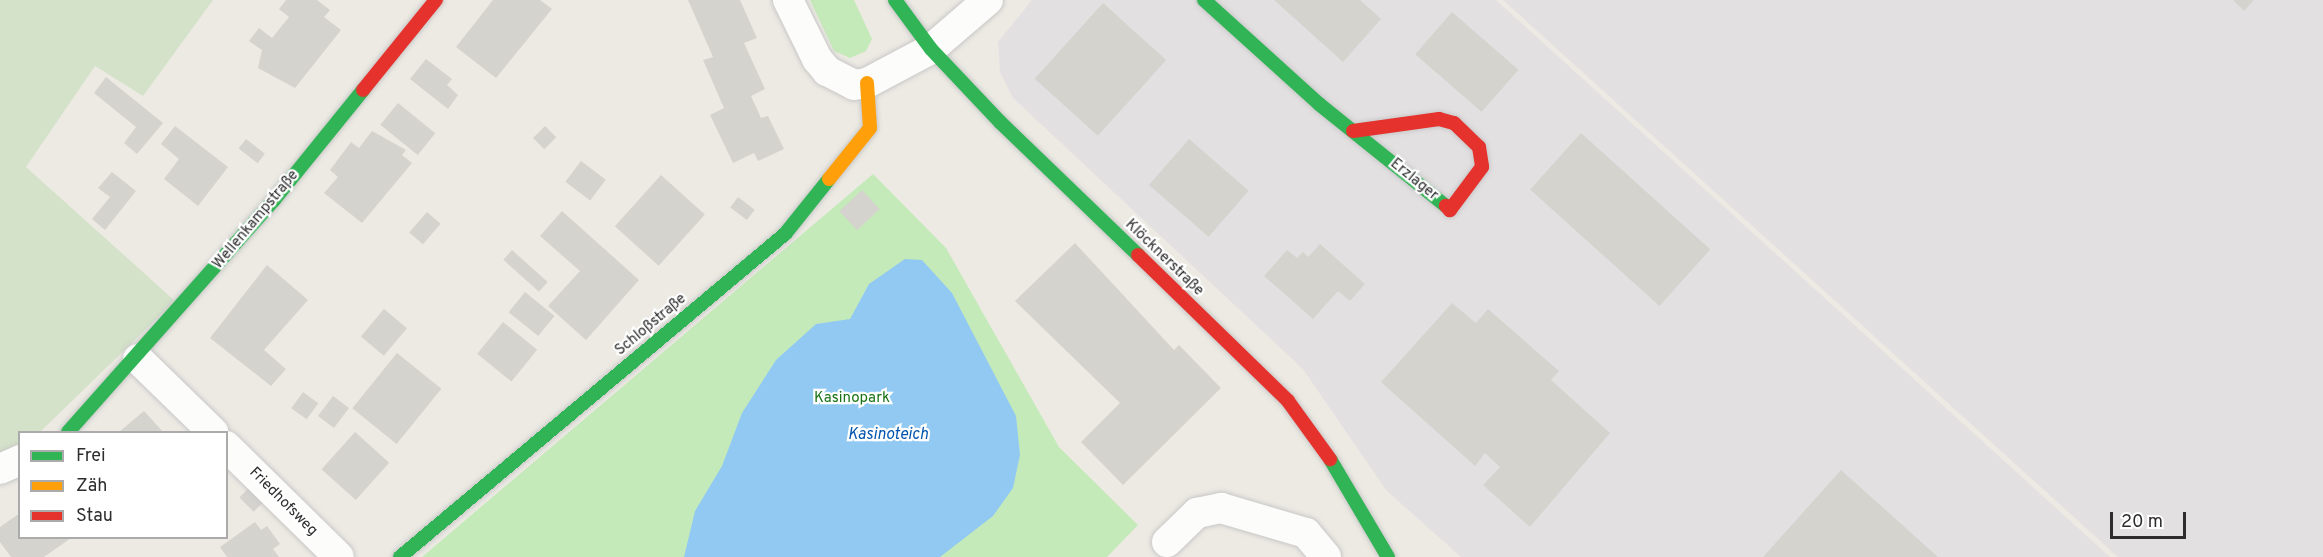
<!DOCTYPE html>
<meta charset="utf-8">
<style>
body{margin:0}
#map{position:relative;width:2323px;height:557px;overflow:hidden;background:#eceae3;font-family:Overpass,sans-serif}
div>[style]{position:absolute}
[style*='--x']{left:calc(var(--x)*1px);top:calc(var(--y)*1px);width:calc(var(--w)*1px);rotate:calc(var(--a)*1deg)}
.industrial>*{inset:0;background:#e3e0e2}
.green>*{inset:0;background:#c5eab9}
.cemetery>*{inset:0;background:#d4e2c9}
.water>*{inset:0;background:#91c9f3}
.building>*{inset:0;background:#d5d3ce;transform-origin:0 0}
.roads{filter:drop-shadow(0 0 2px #c9c8c8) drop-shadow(0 0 2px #c9c8c8)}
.street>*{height:30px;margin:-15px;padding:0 15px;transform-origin:15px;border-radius:15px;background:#fcfcfb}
.fast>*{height:14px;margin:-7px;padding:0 7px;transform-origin:7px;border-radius:7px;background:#30b455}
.slow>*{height:14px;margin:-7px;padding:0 7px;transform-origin:7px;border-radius:7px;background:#ff9f0a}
.jam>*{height:14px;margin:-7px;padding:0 7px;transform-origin:7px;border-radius:7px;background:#e5322d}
span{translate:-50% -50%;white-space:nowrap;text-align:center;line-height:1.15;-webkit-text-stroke:4.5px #fff;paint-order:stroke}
.street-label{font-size:15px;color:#2d2d2d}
.park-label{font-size:15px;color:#187314}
.water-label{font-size:16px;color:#0155ad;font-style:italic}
.legend{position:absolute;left:18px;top:431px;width:210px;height:108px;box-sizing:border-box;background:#fff;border:2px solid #ababab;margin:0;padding:8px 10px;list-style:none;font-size:18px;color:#2d2d2d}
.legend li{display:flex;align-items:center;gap:12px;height:30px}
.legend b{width:30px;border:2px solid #ababab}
.scale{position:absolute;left:2110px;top:512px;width:76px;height:27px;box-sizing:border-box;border:3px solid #2d2d2d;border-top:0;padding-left:8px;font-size:18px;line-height:21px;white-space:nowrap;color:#2d2d2d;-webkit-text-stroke:4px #fff;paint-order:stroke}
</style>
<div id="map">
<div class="industrial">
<div style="clip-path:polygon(1032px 0,1496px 0,2110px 557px,1461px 557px,1386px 490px,1303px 369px,1013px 98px,1000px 72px,998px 42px)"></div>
<div style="clip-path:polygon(1503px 0,2323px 0,2323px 557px,2118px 557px)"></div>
</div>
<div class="green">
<div style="clip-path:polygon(810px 0,854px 0,872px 39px,866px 51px,850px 58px,834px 51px)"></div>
<div style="clip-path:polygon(873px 174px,946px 248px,1059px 447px,1138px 525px,1107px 557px,422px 557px)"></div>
</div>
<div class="cemetery">
<div style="clip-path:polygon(0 0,213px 0,143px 96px,95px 66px,26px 167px,175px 301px,40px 432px,20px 432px,19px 453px,0 456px)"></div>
</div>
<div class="water">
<div style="clip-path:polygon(905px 259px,922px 260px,952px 293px,1016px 416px,1020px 455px,1013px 488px,993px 516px,940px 557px,684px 557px,695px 511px,722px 466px,742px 413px,776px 360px,816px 324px,850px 319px,869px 284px)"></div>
</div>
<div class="building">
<div style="clip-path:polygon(286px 0,317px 0,330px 10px,324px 17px,341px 30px,295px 88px,258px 68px,262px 50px,249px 41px,259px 28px,272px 38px,289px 17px,279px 9px)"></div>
<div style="clip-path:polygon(493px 0,540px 0,552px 9px,496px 78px,456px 47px)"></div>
<div style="clip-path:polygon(688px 0,740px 0,757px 38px,744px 43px,765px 89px,751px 96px,761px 118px,768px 116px,784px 149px,758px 161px,754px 153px,733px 163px,710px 115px,724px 108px,703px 60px,713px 57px)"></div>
<div style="clip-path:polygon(1274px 0,1360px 0,1381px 19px,1343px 62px)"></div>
<div style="clip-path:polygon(2233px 0,2254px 0,2244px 11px)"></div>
<div style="left:1103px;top:3px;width:85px;height:102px;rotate:42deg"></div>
<div style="left:1452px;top:12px;width:88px;height:56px;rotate:41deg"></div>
<div style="clip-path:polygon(426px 59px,452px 79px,447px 85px,458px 95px,448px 109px,410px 79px)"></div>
<div style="clip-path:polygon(106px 77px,163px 123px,137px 154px,124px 143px,136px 127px,94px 93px)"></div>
<div style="left:398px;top:103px;width:48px;height:28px;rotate:39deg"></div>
<div style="clip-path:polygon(175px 126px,228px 167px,198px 206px,164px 179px,179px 159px,161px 144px)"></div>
<div style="left:545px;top:126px;width:16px;height:17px;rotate:45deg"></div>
<div style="clip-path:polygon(372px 131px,406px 150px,402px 155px,412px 163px,362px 223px,324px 193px,338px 177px,330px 170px,351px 142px,359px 148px)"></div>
<div style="left:1581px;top:133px;width:174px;height:76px;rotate:42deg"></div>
<div style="left:246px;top:139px;width:24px;height:12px;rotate:38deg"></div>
<div style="left:1189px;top:139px;width:79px;height:61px;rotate:41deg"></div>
<div style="left:581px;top:161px;width:31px;height:26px;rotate:37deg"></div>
<div style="clip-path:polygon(112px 172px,136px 191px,105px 230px,92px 219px,110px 197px,98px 188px)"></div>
<div style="left:661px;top:175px;width:59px;height:69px;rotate:42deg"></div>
<div style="left:862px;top:190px;width:26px;height:31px;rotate:47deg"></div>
<div style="left:738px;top:197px;width:21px;height:13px;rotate:37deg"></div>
<div style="clip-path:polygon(562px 211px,639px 280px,586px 340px,548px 306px,580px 271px,540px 236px)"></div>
<div style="left:427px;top:212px;width:18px;height:27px;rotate:41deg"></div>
<div style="clip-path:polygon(1075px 243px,1174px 350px,1179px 345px,1221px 388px,1123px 485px,1081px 442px,1120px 403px,1015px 301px)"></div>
<div style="clip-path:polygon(1320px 244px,1365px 284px,1350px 301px,1338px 291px,1313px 319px,1264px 276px,1287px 250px,1297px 258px,1303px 252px,1308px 257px)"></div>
<div style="left:512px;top:250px;width:48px;height:13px;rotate:42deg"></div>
<div style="clip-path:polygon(267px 265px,308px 300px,264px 350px,286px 369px,271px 386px,210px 338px)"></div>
<div style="left:525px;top:292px;width:38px;height:26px;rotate:39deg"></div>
<div style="clip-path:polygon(1452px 303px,1476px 323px,1488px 309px,1559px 371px,1551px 380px,1610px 433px,1530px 527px,1483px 485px,1500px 467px,1485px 453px,1475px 466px,1381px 382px)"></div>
<div style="left:384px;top:309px;width:30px;height:36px;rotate:40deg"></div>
<div style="left:503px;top:322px;width:44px;height:41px;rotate:39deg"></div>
<div style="left:397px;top:353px;width:57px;height:71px;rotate:39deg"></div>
<div style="left:303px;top:392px;width:19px;height:20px;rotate:36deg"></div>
<div style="left:333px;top:396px;width:20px;height:25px;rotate:37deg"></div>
<div style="clip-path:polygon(144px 411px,163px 432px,119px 432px)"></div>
<div style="left:355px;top:432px;width:46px;height:50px;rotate:42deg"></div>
<div style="clip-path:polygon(1841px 470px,1938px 557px,1763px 557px)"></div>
<div style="left:250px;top:487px;width:20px;height:15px;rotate:45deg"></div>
<div style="clip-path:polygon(20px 513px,20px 538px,71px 538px,44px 557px,11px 557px,0 542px,0 527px)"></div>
<div style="clip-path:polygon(255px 522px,261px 530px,267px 526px,280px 544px,273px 549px,279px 557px,227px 557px,220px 547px)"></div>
</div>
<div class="roads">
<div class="street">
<div style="--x:788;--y:0;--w:66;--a:63.8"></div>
<div style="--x:817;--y:59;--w:16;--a:50"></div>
<div style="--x:827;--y:71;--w:30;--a:27"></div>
<div style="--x:854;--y:85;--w:13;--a:-9"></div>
<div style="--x:867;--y:83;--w:72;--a:-28"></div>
<div style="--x:931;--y:49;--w:75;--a:-40.7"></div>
<div style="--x:138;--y:359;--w:105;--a:44.2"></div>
<div style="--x:226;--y:446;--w:158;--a:44.5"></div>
<div style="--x:0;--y:469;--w:22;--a:-24"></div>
<div style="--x:1167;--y:542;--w:42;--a:-44"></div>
<div style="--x:1197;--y:513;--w:25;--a:-12"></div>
<div style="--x:1221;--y:508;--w:89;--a:16.4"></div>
<div style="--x:1306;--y:533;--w:31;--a:50"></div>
</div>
<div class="fast">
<div style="--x:895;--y:0;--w:61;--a:53.7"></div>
<div style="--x:931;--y:49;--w:102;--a:46.6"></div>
<div style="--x:1001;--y:123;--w:190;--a:43.9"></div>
<div style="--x:1204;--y:0;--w:155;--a:42.1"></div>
<div style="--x:1319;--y:104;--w:163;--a:38.8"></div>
<div style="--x:68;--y:432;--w:310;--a:-48.4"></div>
<div style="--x:274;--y:200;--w:141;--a:-51"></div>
<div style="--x:1330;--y:459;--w:114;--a:59.4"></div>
<div style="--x:400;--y:557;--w:503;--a:-40"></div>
<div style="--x:785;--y:234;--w:70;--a:-51.3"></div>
</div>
<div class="slow">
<div style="--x:829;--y:179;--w:65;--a:-51.2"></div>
<div style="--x:870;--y:128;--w:45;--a:-93.8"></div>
</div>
<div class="jam">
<div style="--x:363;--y:90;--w:116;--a:-51"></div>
<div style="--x:1353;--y:131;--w:87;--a:-7.9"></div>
<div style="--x:1439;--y:119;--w:16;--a:15"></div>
<div style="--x:1454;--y:123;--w:35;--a:44"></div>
<div style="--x:1479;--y:147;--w:20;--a:81"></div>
<div style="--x:1482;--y:167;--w:54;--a:126.7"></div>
<div style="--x:1450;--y:210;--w:6;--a:-135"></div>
<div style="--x:1138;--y:255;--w:209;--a:44.2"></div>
<div style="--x:1288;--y:401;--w:72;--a:54.1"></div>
</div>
</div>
<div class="street-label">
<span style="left:1414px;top:180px;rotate:39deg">Erzlager</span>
<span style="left:256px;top:220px;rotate:-50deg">Wellenkampstraße</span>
<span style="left:1164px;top:258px;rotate:44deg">Klöcknerstraße</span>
<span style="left:651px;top:325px;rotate:-40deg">Schloßstraße</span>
<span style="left:283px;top:502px;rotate:45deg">Friedhofsweg</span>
</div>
<div class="park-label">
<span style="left:852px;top:399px">Kasinopark</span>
</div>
<div class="water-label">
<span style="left:888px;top:435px">Kasinoteich</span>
</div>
<ul class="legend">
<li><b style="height:8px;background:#30b455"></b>Frei</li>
<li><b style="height:8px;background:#ff9f0a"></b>Zäh</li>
<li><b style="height:8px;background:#e5322d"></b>Stau</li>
</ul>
<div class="scale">20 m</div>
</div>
